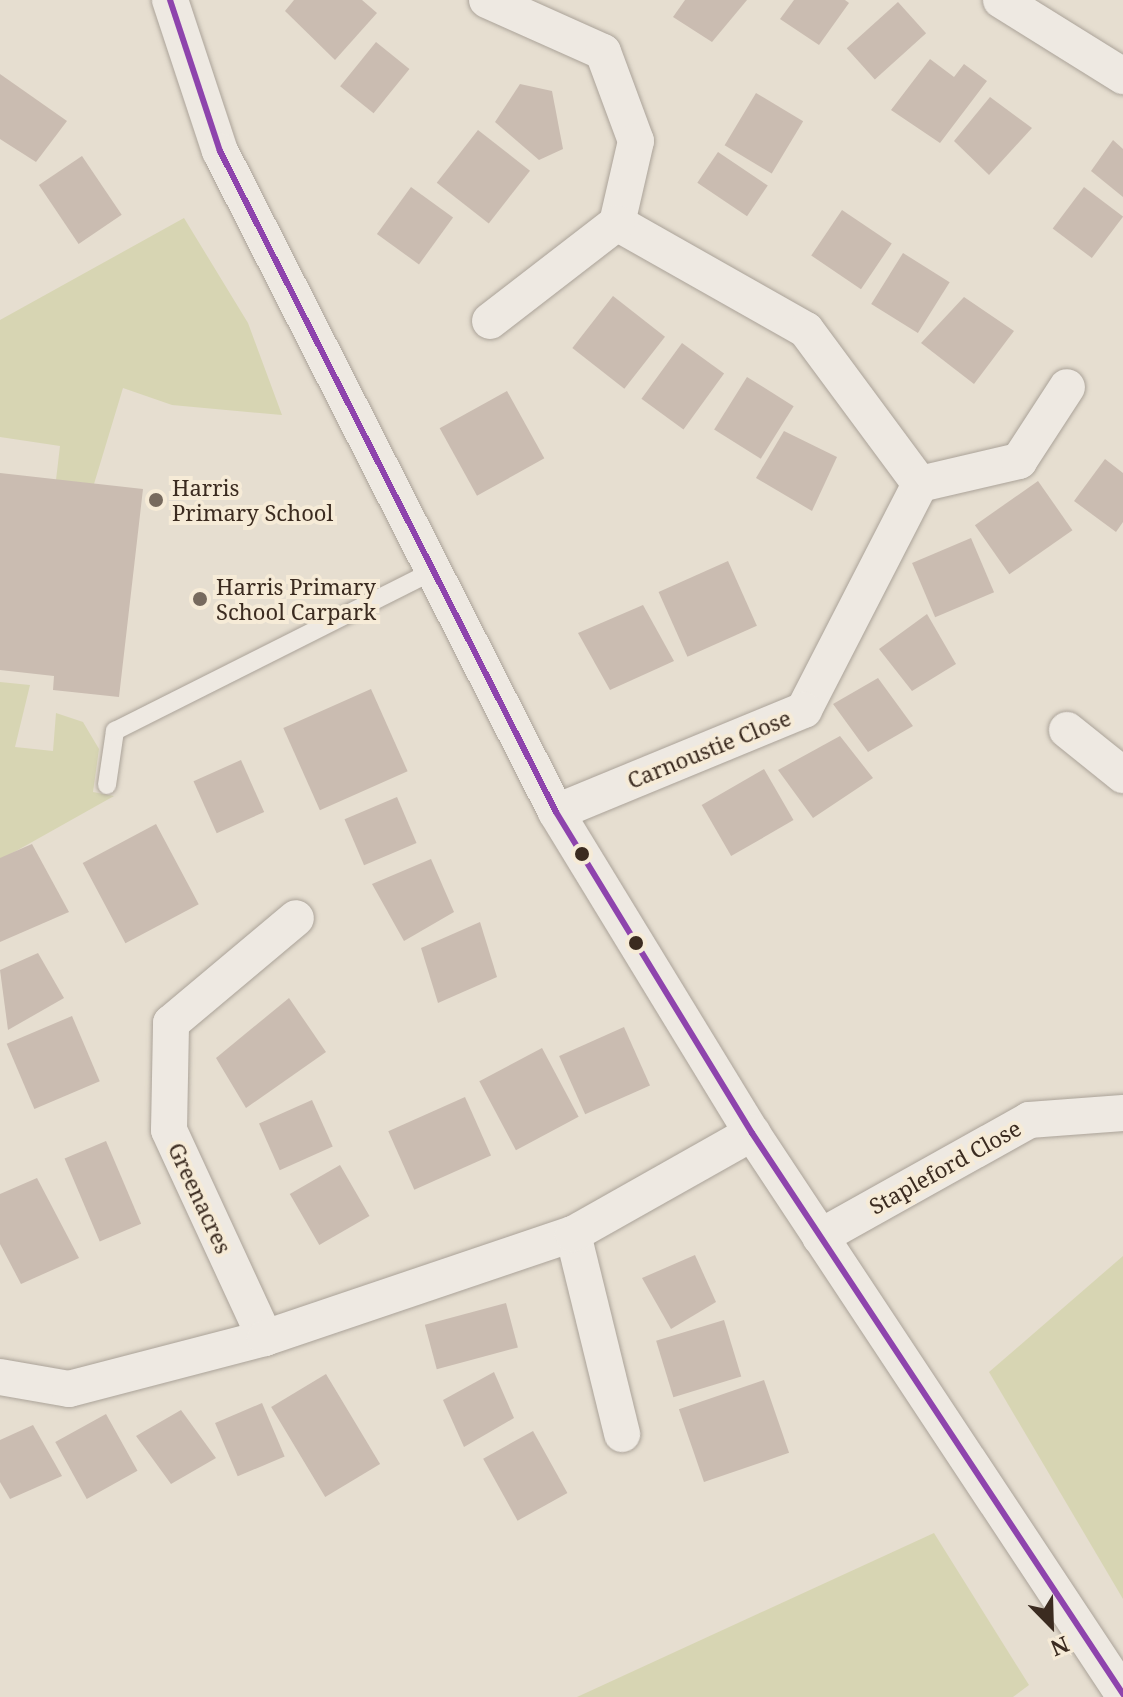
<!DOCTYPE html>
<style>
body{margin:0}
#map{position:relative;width:1123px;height:1697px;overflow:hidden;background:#e6ded0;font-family:"Noto Serif",serif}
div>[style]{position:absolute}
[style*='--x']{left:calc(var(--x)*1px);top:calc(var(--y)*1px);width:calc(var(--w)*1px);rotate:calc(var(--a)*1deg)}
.green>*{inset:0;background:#d7d5b3}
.building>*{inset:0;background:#cabcb1;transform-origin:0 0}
.roads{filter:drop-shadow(0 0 2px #aba399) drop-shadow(0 0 2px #aba399)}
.service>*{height:18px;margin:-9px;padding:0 9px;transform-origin:9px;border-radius:9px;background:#eee9e2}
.minor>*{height:36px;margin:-18px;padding:0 18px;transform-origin:18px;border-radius:18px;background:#eee9e2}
.bus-1>*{height:6px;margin:-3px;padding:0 3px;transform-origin:3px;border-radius:3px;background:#8e44ad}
.dots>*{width:22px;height:22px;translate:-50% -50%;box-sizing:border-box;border:4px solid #f6ebd7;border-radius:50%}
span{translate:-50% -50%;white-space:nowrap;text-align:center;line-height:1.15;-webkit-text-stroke:8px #f6ebd7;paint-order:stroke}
.poi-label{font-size:22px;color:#3b2b20}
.left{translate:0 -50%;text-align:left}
.street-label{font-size:22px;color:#3b2b20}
.north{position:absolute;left:1011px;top:1585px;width:80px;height:80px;-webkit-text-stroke:6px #f6ebd7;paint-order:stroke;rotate:157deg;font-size:22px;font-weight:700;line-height:32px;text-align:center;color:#3b2b20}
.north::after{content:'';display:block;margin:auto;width:28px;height:36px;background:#3b2b20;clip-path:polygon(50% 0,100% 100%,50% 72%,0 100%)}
</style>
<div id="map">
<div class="green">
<div style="clip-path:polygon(184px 218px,248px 323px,282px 415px,172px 405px,123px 388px,94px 484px,56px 480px,60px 446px,0 437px,0 320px)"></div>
<div style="clip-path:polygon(0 682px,30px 685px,15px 747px,53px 751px,56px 713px,83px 722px,99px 749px,93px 792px,114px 796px,0 860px)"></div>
<div style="clip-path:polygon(1123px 1256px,1123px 1599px,989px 1372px)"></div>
<div style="clip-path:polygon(934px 1533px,1029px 1685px,1013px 1697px,577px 1697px)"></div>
</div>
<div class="building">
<div style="clip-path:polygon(294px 0,362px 0,377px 13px,335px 60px,285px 11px)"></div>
<div style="clip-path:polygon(685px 0,747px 0,712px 42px,673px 17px)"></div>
<div style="clip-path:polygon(794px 0,845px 0,849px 3px,819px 45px,780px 19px)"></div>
<div style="left:898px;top:2px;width:42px;height:69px;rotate:48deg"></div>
<div style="left:376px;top:42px;width:43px;height:57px;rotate:39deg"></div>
<div style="clip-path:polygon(930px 59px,954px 77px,964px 64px,987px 81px,940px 143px,891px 110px)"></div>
<div style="clip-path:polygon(0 74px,67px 121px,36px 162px,0 139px)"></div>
<div style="clip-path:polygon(520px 84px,552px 91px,563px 149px,539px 160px,495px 122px)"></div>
<div style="left:756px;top:93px;width:55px;height:61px;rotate:31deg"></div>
<div style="clip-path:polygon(990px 97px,1032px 128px,989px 175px,954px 141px)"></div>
<div style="left:478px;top:130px;width:66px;height:67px;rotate:38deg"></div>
<div style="clip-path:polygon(1113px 140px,1123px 149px,1123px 197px,1091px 171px)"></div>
<div style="left:718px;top:152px;width:60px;height:37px;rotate:34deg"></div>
<div style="left:82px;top:156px;width:71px;height:52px;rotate:56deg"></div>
<div style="left:411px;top:187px;width:52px;height:58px;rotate:36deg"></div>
<div style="left:1084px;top:187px;width:49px;height:52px;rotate:37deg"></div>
<div style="left:842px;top:210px;width:60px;height:55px;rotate:34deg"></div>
<div style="left:903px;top:253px;width:55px;height:60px;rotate:32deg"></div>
<div style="left:613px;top:296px;width:66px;height:66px;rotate:38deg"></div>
<div style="clip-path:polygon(964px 297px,1014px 331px,974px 384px,921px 343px)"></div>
<div style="left:682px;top:343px;width:52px;height:69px;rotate:36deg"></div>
<div style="left:747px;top:377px;width:55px;height:62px;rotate:32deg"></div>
<div style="left:507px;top:391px;width:77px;height:77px;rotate:61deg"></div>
<div style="clip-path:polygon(784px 431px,837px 457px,812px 511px,756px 478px)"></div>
<div style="clip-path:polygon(1105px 459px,1123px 473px,1123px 522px,1116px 532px,1074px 501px)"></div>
<div style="clip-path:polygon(0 473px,143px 489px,119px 697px,53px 690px,54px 676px,0 670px)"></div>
<div style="left:1038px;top:481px;width:60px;height:77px;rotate:55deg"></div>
<div style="left:971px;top:538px;width:59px;height:64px;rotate:67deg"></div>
<div style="left:728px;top:561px;width:71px;height:76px;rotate:66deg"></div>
<div style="clip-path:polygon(643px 605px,674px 661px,610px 690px,578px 633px)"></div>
<div style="clip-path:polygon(927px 614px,956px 664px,912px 691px,879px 649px)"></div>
<div style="clip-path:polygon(878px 678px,913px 726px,868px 752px,833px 704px)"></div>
<div style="left:371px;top:689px;width:90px;height:96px;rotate:66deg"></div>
<div style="clip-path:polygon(840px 736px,873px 778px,813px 818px,778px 770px)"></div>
<div style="left:241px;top:760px;width:57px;height:52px;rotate:66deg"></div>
<div style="left:764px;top:769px;width:59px;height:72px;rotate:60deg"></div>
<div style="left:397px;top:797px;width:50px;height:57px;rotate:67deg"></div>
<div style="left:156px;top:824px;width:91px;height:83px;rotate:62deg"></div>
<div style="clip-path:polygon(32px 844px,69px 912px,0 942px,0 858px)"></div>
<div style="clip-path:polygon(431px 859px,454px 912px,404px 941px,372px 884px)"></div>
<div style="clip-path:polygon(480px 922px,497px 977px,438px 1003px,421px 948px)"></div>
<div style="clip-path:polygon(38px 953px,64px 998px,8px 1030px,0 970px)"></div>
<div style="clip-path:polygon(289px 998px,326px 1052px,246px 1108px,216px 1058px)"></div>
<div style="left:72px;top:1016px;width:71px;height:71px;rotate:67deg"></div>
<div style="left:624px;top:1027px;width:64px;height:71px;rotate:66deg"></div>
<div style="left:542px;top:1048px;width:78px;height:71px;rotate:62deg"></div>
<div style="left:465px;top:1097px;width:64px;height:84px;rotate:66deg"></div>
<div style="left:312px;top:1100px;width:51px;height:58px;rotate:66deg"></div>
<div style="left:106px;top:1141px;width:90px;height:45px;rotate:67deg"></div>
<div style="left:340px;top:1165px;width:59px;height:58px;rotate:60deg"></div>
<div style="clip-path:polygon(37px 1178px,79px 1258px,21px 1284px,0 1244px,0 1194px)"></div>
<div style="clip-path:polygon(695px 1255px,716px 1302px,671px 1329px,642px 1278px)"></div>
<div style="left:506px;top:1303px;width:46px;height:84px;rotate:75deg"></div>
<div style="left:724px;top:1320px;width:59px;height:71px;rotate:73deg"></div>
<div style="clip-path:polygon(494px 1372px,514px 1418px,464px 1447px,443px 1400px)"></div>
<div style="left:326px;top:1374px;width:105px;height:64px;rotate:59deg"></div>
<div style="left:764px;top:1380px;width:77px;height:90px;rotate:71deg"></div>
<div style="left:262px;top:1403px;width:58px;height:51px;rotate:67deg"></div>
<div style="clip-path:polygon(181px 1410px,216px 1458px,171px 1484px,136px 1436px)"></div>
<div style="left:106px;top:1414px;width:65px;height:58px;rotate:61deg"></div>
<div style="clip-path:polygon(33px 1425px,62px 1476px,10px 1499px,0 1482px,0 1440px)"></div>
<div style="left:533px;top:1431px;width:71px;height:57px;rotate:61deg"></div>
</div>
<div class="roads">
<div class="service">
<div style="--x:107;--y:785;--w:55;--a:-81.6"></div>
<div style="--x:115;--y:731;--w:356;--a:-26.7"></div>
</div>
<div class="minor">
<div style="--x:170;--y:0;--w:159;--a:71.7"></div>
<div style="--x:220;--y:151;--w:741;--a:63.05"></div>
<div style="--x:556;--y:812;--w:376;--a:58.6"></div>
<div style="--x:752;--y:1133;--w:673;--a:56.52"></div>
<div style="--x:487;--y:0;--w:127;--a:24.1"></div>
<div style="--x:603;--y:52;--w:95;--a:69.7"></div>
<div style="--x:636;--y:141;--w:84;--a:103"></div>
<div style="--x:617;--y:223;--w:217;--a:29.5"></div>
<div style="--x:806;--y:330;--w:192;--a:53.5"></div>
<div style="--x:920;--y:484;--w:254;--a:117.2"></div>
<div style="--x:804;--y:710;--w:268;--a:157.6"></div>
<div style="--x:1001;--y:0;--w:144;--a:31.9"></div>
<div style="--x:490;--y:321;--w:160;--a:-37.7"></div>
<div style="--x:920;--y:484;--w:102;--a:-13.1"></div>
<div style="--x:1019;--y:461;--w:88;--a:-57"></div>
<div style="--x:1067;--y:730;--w:72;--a:38.8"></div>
<div style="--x:573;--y:1234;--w:206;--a:76.2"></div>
<div style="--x:820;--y:1237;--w:240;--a:-29.2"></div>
<div style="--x:1029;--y:1120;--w:94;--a:-4.3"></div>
<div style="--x:265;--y:1338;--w:229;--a:-114.8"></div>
<div style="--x:169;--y:1130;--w:107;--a:-88.9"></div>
<div style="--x:171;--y:1023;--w:163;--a:-40"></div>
<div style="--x:0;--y:1377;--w:70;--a:9.9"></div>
<div style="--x:69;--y:1389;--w:203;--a:-14.6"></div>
<div style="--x:265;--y:1338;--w:325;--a:-18.7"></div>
<div style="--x:573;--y:1234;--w:206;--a:-29.4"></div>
</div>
</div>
<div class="bus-1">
<div style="--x:170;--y:0;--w:159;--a:71.7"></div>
<div style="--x:220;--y:151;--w:741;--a:63.05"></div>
<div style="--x:556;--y:812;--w:376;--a:58.6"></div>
<div style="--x:752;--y:1133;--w:673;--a:56.52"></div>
</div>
<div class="dots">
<div style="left:156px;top:500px;background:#776a5e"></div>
<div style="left:200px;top:599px;background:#776a5e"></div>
<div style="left:582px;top:854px;background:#3b2b20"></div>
<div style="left:636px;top:943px;background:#3b2b20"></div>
</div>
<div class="poi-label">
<span class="left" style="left:172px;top:500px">Harris<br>Primary School</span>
<span class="left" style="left:216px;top:599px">Harris Primary<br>School Carpark</span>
</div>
<div class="street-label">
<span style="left:709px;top:749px;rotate:-22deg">Carnoustie Close</span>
<span style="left:945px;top:1167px;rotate:-29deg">Stapleford Close</span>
<span style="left:200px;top:1198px;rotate:65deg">Greenacres</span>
</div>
<div class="north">N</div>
</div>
